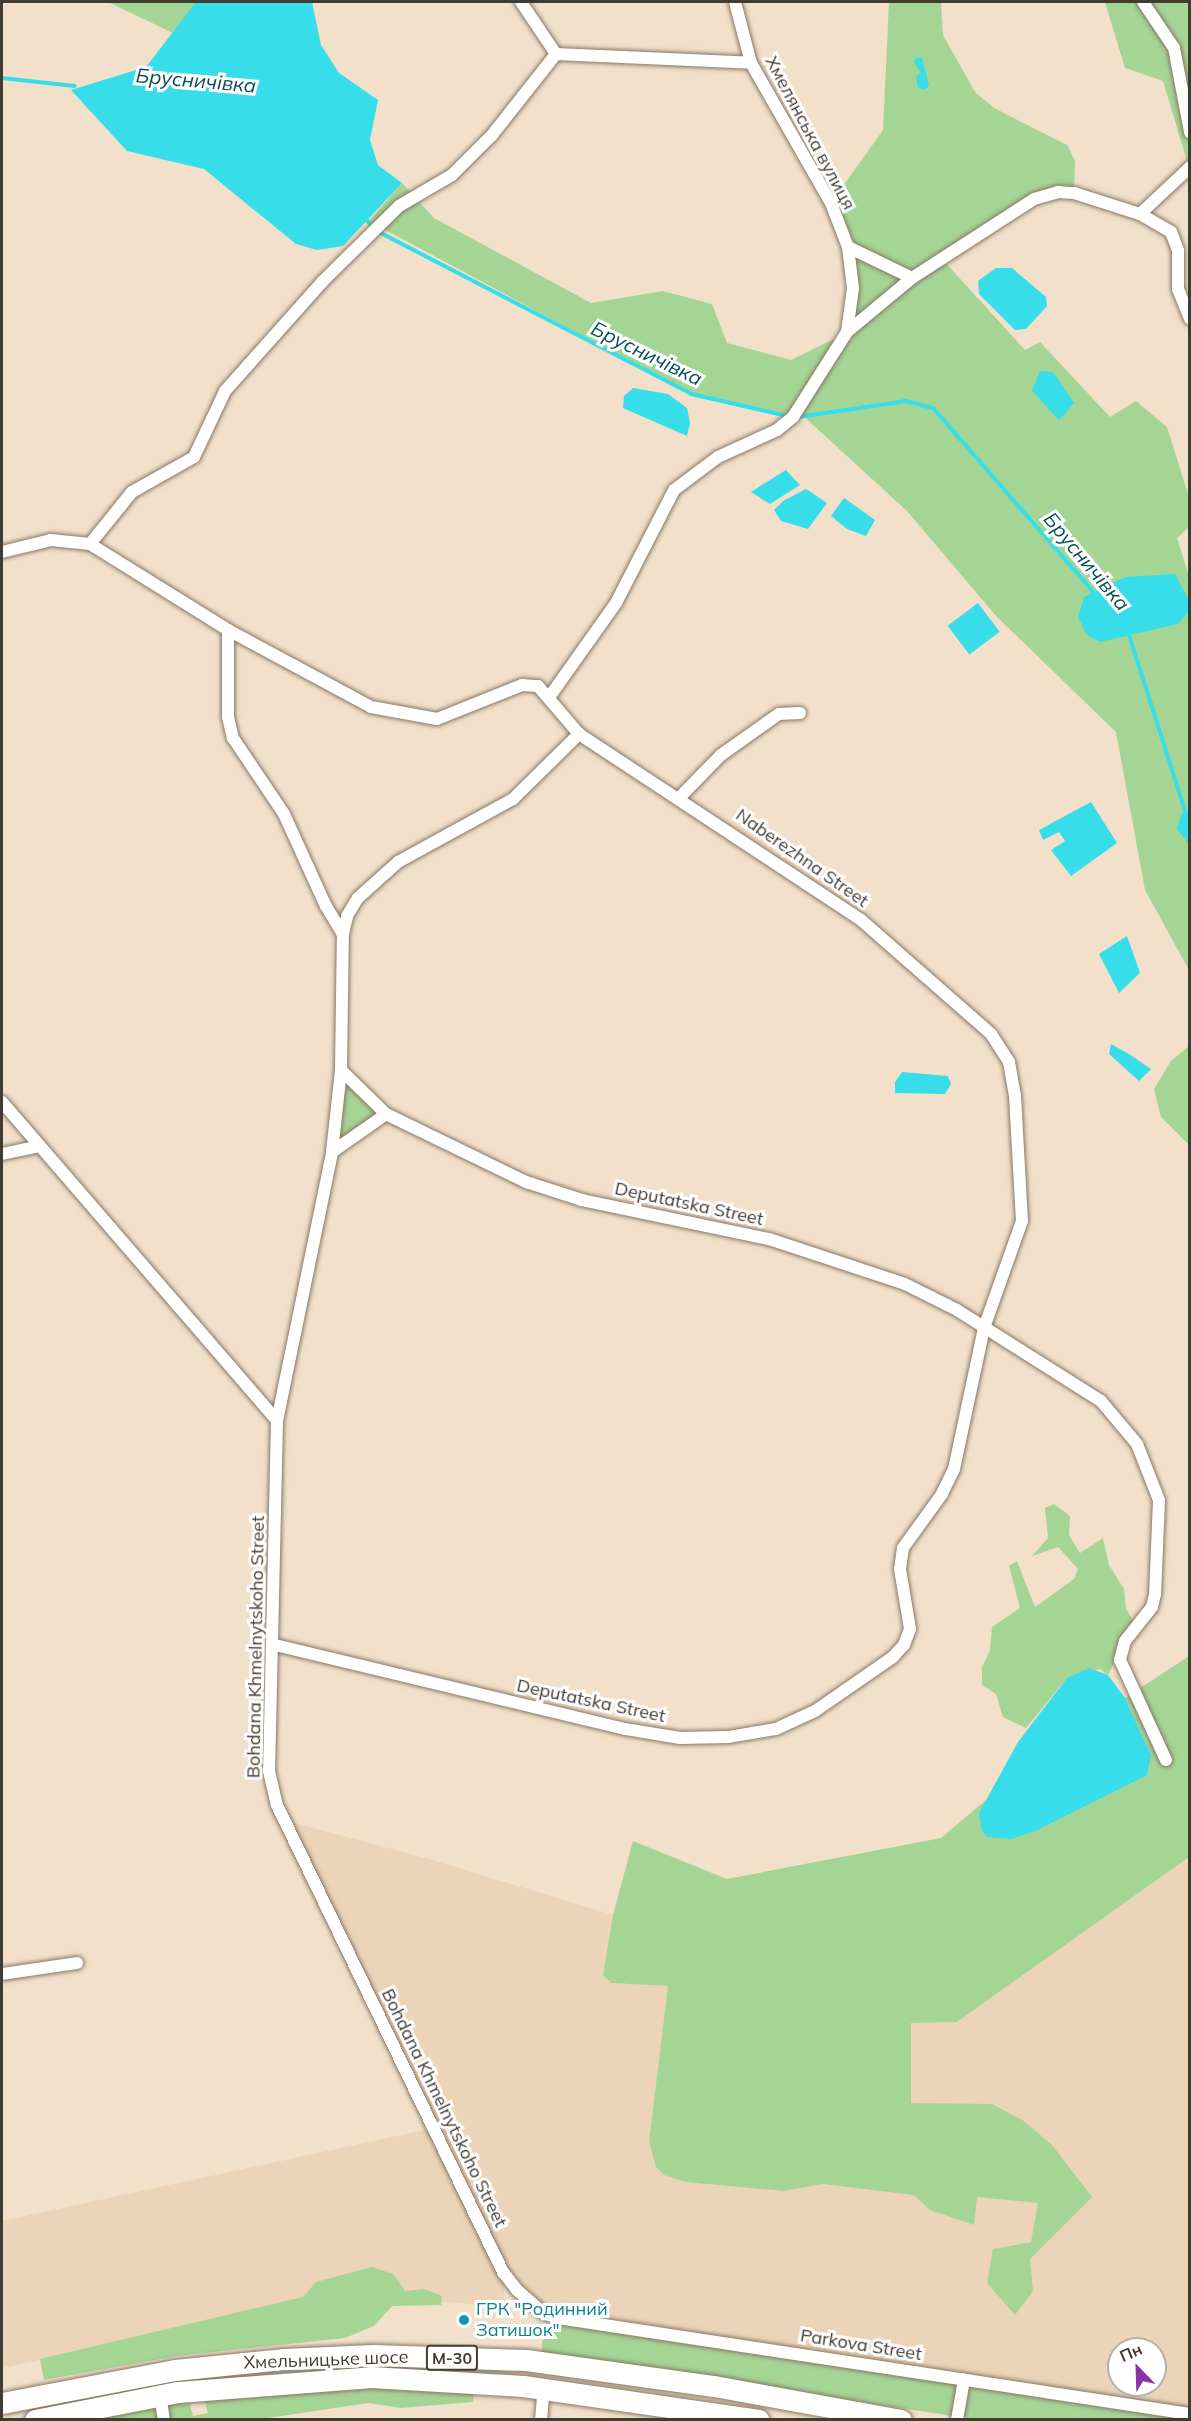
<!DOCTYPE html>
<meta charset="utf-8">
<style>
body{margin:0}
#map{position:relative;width:1191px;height:2421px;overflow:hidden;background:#f2e0ca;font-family:Mulish,sans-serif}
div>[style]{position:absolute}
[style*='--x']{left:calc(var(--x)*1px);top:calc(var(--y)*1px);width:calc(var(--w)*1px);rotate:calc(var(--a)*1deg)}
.built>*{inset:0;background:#ebd4b8}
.green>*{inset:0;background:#a5d595}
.water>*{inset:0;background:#37dde9;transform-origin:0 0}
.stream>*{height:4px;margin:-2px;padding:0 2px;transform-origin:2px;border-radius:2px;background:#37dde9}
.roads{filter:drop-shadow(0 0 2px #887865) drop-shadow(0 0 2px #887865)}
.street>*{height:12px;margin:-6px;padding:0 6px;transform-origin:6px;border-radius:6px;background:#fff}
.highway>*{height:21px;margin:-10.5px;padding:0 10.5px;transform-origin:10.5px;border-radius:10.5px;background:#fff}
.dots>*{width:16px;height:16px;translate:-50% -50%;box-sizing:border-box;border:3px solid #fff;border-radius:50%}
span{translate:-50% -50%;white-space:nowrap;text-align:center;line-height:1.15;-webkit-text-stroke:6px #fff;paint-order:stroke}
.shield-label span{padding:2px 4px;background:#fff;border:2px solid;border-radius:4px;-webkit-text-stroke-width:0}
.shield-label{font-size:16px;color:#423b32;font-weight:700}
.street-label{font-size:18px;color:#423b32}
.culture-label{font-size:18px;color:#0d838f}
.left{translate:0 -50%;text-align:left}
.water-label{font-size:20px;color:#054e53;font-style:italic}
.frame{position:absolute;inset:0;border:3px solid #423b32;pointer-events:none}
.north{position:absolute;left:1107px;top:2337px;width:60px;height:60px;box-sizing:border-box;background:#fff;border:2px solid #b3b1ad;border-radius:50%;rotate:337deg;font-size:16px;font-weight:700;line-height:24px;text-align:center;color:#423b32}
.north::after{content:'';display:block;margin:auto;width:21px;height:27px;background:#8c35a2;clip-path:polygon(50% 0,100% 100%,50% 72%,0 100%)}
</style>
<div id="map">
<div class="built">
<div style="clip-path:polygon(evenodd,283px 1820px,429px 1859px,613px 1915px,603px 1975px,611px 1983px,668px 1986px,649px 2141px,784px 2191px,823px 2184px,893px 2192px,911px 2103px,911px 2023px,957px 2022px,1189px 1857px,1189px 2414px,558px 2318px,503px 2273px,505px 2307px,449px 2302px,393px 2303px,388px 2284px,2px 2368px,2px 2221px,434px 2128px,283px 1820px,1119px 2349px,1155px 2349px,1155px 2385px,1119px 2385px,1119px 2349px)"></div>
</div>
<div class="green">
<div style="clip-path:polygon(108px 2px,196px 2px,175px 34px)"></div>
<div style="clip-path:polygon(889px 2px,941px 2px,943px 35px,975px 92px,994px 108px,1067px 145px,1075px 161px,1074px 193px,1058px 192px,942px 259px,1025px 350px,1040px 342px,1110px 417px,1136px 401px,1167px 427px,1189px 497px,1189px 527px,1177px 538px,1190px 579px,1189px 970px,1145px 890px,1116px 732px,997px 617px,907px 511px,800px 413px,793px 417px,691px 394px,369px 221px,402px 183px,434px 218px,591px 303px,663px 291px,712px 304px,727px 343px,791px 360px,848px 332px,853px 288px,831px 203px,883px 130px)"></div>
<div style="clip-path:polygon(1105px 2px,1189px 2px,1189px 168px,1163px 81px,1125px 68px)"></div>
<div style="clip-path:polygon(1189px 1046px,1189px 1145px,1161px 1117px,1154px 1089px,1171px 1061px)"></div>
<div style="clip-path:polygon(341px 1070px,386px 1114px,332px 1152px)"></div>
<div style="clip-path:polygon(1054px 1504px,1070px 1516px,1069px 1535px,1080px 1553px,1103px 1538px,1109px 1565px,1124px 1589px,1126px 1609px,1134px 1622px,1108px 1675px,1100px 1669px,1067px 1678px,1026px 1728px,1003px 1717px,996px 1694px,982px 1685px,982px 1667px,990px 1650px,992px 1627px,1020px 1608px,1009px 1566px,1017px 1561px,1035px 1607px,1074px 1579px,1078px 1569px,1058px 1547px,1032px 1556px,1048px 1538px,1045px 1508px)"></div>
<div style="clip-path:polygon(1189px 1656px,1189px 1857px,957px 2022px,911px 2023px,911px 2103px,992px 2104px,1024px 2121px,1052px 2145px,1092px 2197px,1030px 2259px,1033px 2291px,1015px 2315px,987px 2283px,993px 2249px,1031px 2242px,1038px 2203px,977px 2197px,974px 2225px,930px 2210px,914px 2195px,823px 2184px,784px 2191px,686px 2182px,664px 2175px,656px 2167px,649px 2141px,668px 1986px,611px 1983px,603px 1975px,613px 1915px,633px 1841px,727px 1879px,941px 1838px,986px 1800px,983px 1812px,1151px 1755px,1125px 1698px)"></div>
<div style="clip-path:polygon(372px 2267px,393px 2274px,405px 2291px,424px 2289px,442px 2296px,441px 2305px,392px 2306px,374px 2326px,345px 2338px,177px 2356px,44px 2380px,40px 2359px,303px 2297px,316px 2282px)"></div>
<div style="clip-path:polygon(558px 2318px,1189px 2419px,973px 2419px,542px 2353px,542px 2342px)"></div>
<div style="clip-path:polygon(375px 2386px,474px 2392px,473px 2402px,401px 2408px,369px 2403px,254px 2420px,167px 2419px,165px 2405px,189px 2401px,193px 2416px,208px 2413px,204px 2399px)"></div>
<div style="clip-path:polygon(161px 2405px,164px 2420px,94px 2420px)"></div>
</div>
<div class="water">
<div style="clip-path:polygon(196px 2px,312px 2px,321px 45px,339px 73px,378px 100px,370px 140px,378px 165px,402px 183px,343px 246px,317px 250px,296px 244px,204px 169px,127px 151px,71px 90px,146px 67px)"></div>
<div style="clip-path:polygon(917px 57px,922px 58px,929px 85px,925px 90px,918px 88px,916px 77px,921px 73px,914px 62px)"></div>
<div style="clip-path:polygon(996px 268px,1012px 268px,1046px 297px,1047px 306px,1026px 329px,1015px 330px,979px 294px,978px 281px)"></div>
<div style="clip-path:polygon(1040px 371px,1053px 372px,1074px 403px,1059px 420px,1032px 391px)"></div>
<div style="clip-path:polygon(633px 388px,668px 394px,687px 408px,690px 423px,687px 436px,623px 408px,624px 396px)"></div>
<div style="clip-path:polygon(786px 470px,800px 485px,770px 504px,751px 492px)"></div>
<div style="clip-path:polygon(806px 489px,827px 503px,808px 529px,781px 521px,774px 510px,783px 501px)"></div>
<div style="clip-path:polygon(844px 498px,875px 520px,866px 536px,847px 529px,831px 516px)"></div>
<div style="clip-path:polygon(1175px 574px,1189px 600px,1189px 612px,1178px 624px,1100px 642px,1087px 635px,1078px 617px,1084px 597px,1125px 577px)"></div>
<div style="left:978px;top:603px;width:36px;height:38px;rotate:53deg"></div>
<div style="clip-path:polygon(1091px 802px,1117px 843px,1071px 876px,1051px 850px,1065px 841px,1059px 832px,1043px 840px,1039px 830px)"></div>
<div style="clip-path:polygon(1189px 810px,1189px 844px,1177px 829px,1181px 815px)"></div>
<div style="clip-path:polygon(1127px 936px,1140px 973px,1119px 993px,1099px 954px)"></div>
<div style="clip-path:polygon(1111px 1044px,1129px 1054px,1151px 1069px,1139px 1081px,1109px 1054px)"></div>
<div style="clip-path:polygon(902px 1072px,948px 1076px,951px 1084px,945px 1094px,895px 1093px,895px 1082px)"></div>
<div style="clip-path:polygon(1089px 1668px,1108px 1675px,1125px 1698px,1151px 1755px,1147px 1775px,1035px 1831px,1012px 1839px,988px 1837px,982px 1831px,979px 1813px,1018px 1742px,1067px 1678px)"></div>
</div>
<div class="stream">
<div style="--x:2;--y:78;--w:73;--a:6.3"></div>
<div style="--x:366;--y:219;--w:14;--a:51"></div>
<div style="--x:375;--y:230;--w:356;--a:27.4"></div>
<div style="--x:691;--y:394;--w:99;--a:12.8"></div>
<div style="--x:798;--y:417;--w:109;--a:-8.4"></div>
<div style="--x:906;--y:401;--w:28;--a:15"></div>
<div style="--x:933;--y:408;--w:248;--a:48.9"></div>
<div style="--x:1128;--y:632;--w:204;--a:72.3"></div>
</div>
<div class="roads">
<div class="street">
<div style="--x:521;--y:2;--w:63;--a:56.1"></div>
<div style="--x:735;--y:2;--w:63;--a:75.3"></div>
<div style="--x:751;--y:63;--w:161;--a:60.3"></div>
<div style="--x:831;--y:203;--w:47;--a:68.9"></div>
<div style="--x:848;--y:247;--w:71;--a:25.8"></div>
<div style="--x:1143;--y:2;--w:55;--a:56"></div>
<div style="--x:1174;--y:48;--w:86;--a:79.2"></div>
<div style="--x:1140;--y:214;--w:69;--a:-43.2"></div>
<div style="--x:847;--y:332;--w:85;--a:-39.7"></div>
<div style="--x:912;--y:278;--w:145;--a:-32.9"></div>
<div style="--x:1034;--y:199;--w:25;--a:-16"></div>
<div style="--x:1058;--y:192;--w:16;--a:4"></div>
<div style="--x:1074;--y:193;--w:69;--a:17.7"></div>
<div style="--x:1140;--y:214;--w:36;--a:30"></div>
<div style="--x:1171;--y:232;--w:19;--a:69"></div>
<div style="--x:1178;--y:250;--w:39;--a:90"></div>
<div style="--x:1178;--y:289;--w:32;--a:68"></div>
<div style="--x:90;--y:544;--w:67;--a:-51.1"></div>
<div style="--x:132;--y:492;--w:71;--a:-29.4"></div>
<div style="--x:194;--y:457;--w:73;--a:-64.8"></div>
<div style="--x:225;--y:391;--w:146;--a:-48.3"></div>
<div style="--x:322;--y:282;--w:108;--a:-44.6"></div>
<div style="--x:399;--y:206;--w:61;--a:-30.3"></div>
<div style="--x:452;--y:175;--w:57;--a:-45"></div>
<div style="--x:492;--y:135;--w:103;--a:-51.7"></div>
<div style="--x:556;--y:54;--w:195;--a:2.6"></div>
<div style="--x:2;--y:552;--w:50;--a:-13.8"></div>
<div style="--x:51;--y:540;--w:39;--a:6"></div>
<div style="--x:90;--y:544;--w:163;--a:31.9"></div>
<div style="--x:228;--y:630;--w:162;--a:28.3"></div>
<div style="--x:371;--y:707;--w:67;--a:10.3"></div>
<div style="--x:437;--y:719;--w:92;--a:-21.8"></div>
<div style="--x:522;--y:685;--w:16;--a:4"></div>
<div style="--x:538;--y:686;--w:63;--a:49.5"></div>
<div style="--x:579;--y:734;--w:338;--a:33.4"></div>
<div style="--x:861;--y:920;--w:173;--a:41.2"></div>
<div style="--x:991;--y:1034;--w:33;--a:57"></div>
<div style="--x:1009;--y:1062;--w:35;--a:80"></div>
<div style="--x:1015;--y:1096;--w:125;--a:86.8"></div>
<div style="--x:1022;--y:1221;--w:114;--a:109.6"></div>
<div style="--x:984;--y:1328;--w:144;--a:102"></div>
<div style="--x:954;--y:1469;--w:28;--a:116"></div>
<div style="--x:942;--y:1494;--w:67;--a:125.8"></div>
<div style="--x:903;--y:1548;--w:21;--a:98"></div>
<div style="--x:900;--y:1569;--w:61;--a:80.5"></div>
<div style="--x:910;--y:1629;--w:17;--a:111"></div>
<div style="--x:904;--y:1645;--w:16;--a:133"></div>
<div style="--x:893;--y:1657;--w:95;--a:145.3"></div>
<div style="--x:815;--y:1711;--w:43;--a:155.2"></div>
<div style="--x:776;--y:1729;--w:49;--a:170.5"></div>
<div style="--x:728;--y:1737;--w:48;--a:178.8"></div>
<div style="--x:680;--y:1738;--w:56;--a:-170.7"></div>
<div style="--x:625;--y:1729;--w:363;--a:-166.5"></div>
<div style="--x:228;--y:630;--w:87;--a:90"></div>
<div style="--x:228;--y:717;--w:22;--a:77"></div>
<div style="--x:233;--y:738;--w:92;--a:56.1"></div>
<div style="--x:284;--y:814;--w:101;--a:65.5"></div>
<div style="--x:326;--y:906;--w:33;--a:59"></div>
<div style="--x:550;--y:696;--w:114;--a:-54.6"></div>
<div style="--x:616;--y:603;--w:127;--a:-62.8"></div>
<div style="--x:674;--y:490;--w:55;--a:-36.9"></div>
<div style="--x:718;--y:457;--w:65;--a:-24.6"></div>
<div style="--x:777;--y:430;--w:21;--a:-39"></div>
<div style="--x:793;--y:417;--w:101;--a:-57.6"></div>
<div style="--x:847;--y:332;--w:44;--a:-82.2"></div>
<div style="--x:853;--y:288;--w:41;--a:-97"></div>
<div style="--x:680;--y:797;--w:59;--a:-45.7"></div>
<div style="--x:721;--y:755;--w:71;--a:-35.3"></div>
<div style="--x:779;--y:714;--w:21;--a:-3"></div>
<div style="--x:341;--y:1070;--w:63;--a:44.4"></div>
<div style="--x:386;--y:1114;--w:156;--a:25.9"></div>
<div style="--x:526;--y:1182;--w:59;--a:17.8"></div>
<div style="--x:582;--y:1200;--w:191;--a:11.8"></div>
<div style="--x:769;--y:1239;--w:143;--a:18.3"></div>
<div style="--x:905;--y:1284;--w:58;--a:26.6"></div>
<div style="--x:957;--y:1310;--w:170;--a:32.3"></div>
<div style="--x:1101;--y:1401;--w:56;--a:50.1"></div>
<div style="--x:1137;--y:1444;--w:60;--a:68.6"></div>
<div style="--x:1159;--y:1500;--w:94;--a:92.4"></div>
<div style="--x:1155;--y:1594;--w:13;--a:103"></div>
<div style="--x:1152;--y:1607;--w:43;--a:128.5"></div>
<div style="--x:1125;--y:1641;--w:20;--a:105"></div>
<div style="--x:1120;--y:1660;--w:110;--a:65.3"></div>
<div style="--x:2;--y:1102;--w:421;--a:49.2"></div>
<div style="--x:277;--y:1421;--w:350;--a:91.3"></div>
<div style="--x:269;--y:1771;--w:35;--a:77"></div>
<div style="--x:277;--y:1805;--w:519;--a:64.18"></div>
<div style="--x:503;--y:2272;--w:23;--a:52"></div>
<div style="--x:517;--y:2290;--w:35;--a:41"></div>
<div style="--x:543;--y:2313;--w:16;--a:18"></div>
<div style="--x:558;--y:2318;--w:639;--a:8.64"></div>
<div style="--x:332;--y:1152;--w:66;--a:-35.1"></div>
<div style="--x:2;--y:1154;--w:38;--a:-12"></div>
<div style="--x:277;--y:1421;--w:275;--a:-78.4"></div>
<div style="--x:332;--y:1152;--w:82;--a:-83.7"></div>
<div style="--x:341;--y:1070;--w:136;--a:-89.2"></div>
<div style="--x:343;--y:934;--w:18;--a:-77"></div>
<div style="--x:347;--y:916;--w:21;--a:-59"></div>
<div style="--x:358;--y:898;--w:54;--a:-42"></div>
<div style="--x:398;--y:862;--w:131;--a:-28.7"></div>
<div style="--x:513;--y:799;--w:93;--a:-44.6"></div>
<div style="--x:2;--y:1974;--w:76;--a:-8.3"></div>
<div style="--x:160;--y:2395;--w:25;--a:81"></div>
<div style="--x:541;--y:2420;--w:32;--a:-85"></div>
<div style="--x:957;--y:2420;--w:41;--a:-80.1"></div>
</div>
<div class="highway">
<div style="--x:2;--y:2403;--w:176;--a:-10.8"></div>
<div style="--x:175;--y:2370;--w:110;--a:-5.8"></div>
<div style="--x:284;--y:2359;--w:89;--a:-2.6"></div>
<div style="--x:373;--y:2355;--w:153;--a:1.9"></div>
<div style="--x:526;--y:2360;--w:190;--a:7.9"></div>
<div style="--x:714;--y:2386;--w:190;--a:10.3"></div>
<div style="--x:35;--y:2420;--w:146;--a:-11.1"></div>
<div style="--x:178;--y:2392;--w:194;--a:-4.4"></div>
<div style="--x:371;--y:2377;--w:152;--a:3.4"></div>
<div style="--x:523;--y:2386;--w:238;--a:8.2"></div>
</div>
</div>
<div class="dots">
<div style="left:464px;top:2320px;background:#0f9aa8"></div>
</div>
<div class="shield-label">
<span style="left:452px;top:2358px">М-30</span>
</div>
<div class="street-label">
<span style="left:810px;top:133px;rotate:62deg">Хмелянська вулиця</span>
<span style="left:802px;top:858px;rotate:35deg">Naberezhna Street</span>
<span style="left:689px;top:1204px;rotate:12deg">Deputatska Street</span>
<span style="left:256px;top:1647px;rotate:-89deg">Bohdana Khmelnytskoho Street</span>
<span style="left:591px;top:1701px;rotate:12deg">Deputatska Street</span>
<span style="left:444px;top:2108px;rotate:64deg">Bohdana Khmelnytskoho Street</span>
<span style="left:861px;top:2345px;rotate:9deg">Parkova Street</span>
<span style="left:326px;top:2360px;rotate:-2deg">Хмельницьке шосе</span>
</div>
<div class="culture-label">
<span class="left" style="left:476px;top:2320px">ГРК "Родинний<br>Затишок"</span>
</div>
<div class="water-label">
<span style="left:196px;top:80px;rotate:5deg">Брусничівка</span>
<span style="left:647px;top:353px;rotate:26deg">Брусничівка</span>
<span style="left:1087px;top:561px;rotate:50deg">Брусничівка</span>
</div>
<div class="frame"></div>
<div class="north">Пн</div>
</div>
